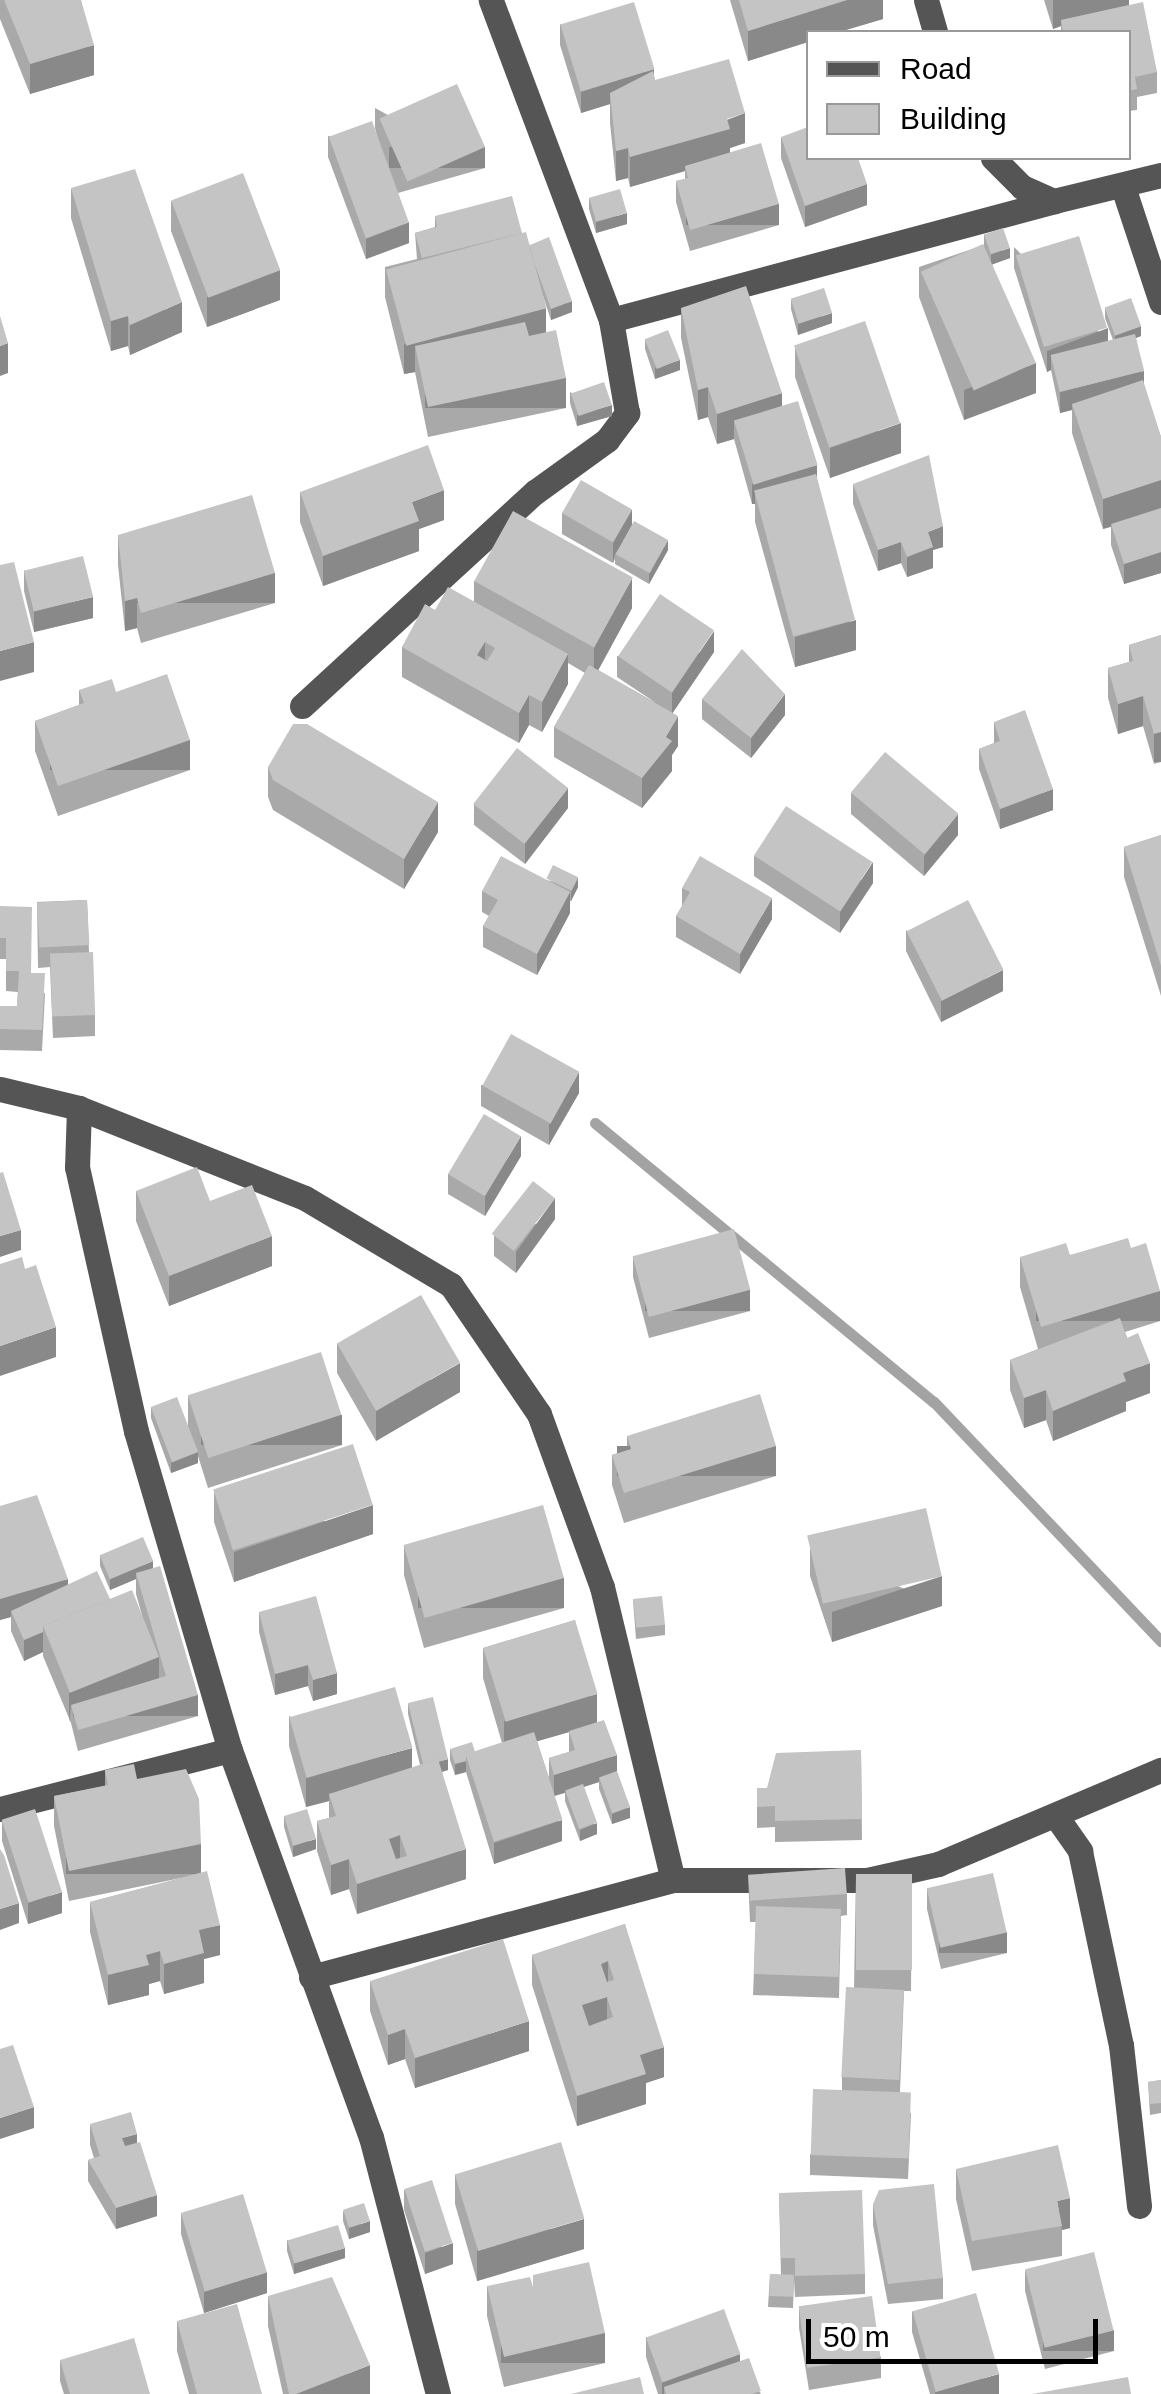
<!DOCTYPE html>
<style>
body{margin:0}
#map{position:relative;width:1161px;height:2394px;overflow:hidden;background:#fff;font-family:Arial,sans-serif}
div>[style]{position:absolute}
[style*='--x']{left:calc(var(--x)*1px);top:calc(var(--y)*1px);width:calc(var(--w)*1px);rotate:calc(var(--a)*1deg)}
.stream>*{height:11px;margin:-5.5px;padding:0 5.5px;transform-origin:5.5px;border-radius:5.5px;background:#a3a3a3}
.minor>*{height:25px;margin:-12.5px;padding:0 12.5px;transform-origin:12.5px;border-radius:12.5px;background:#555}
.wall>*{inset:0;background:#a9a9a9}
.shaded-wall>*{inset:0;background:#898989;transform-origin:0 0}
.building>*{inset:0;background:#c4c4c4;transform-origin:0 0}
span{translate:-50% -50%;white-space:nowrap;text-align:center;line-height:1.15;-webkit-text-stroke:8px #fff;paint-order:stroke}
.legend{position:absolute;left:806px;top:30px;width:325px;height:130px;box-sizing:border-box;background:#fff;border:2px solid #999;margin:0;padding:12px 18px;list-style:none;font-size:30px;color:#000}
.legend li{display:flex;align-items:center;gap:20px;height:50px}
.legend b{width:50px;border:2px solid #999}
.scale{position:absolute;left:806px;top:2319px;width:292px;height:45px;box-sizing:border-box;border:5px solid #000;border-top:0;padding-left:12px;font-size:30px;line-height:35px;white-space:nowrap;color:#000;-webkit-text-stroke:8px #fff;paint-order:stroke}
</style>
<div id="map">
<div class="stream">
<div style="--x:595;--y:1123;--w:439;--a:39.5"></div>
<div style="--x:934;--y:1402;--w:330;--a:46.5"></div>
</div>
<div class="minor">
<div style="--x:926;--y:0;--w:33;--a:74"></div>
<div style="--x:993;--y:158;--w:41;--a:45"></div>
<div style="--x:1022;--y:187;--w:35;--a:24"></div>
<div style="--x:1054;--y:201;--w:110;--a:-13.7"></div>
<div style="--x:1124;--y:190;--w:118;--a:71.7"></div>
<div style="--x:611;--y:320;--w:459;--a:-15"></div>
<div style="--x:302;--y:706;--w:316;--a:-42.6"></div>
<div style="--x:535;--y:492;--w:89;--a:-35.8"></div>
<div style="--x:607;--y:440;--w:34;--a:-53"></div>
<div style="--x:627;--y:413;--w:94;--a:-99.8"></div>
<div style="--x:611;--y:320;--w:342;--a:-110.6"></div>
<div style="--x:0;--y:1089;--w:81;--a:13.5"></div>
<div style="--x:79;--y:1108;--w:59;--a:91.9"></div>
<div style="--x:77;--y:1167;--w:271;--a:77.4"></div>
<div style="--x:136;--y:1431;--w:333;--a:73.6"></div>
<div style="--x:230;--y:1750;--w:412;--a:70"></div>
<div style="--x:371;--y:2137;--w:266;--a:75.4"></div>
<div style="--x:79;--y:1108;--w:243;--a:21.7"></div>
<div style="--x:305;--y:1198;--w:170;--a:30.8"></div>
<div style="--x:451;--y:1285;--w:156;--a:55.7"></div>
<div style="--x:539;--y:1414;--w:184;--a:70"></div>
<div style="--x:602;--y:1587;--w:301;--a:76.4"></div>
<div style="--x:0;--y:1809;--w:237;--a:-14.4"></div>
<div style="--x:1058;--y:1819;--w:39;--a:55"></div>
<div style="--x:1080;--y:1851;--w:198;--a:78.1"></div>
<div style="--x:1121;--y:2045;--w:162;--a:83.6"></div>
<div style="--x:311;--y:1977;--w:375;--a:-15"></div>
<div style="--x:673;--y:1880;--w:194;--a:0"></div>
<div style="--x:867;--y:1880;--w:73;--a:-12.7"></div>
<div style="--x:938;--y:1864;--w:242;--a:-22.9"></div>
</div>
<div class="wall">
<div style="clip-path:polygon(0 0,81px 0,94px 75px,30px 94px,0 19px)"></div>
<div style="clip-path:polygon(730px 0,883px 0,883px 19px,839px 32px,808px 32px,808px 42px,748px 61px)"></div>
<div style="clip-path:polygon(1044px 0,1129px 0,1129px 5px,1157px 72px,1157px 93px,1137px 97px,1137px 110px,1128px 111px,1128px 32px,1061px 32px,1061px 26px,1053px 29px)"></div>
<div style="clip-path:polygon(560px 24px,654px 76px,655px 80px,745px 143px,730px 148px,730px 153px,779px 225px,690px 251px,676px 202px,676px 181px,685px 179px,685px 171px,630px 187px,628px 178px,616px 181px,610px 123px,610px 104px,581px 113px,560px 45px)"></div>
<div style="clip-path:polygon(375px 108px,485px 168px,398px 193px,409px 243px,366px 259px,328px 157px,328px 136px,378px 140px,375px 128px)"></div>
<div style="clip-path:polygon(781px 137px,867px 205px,805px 227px,781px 158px)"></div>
<div style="clip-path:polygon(71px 188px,182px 332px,130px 355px,128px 346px,111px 351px,71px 218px)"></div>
<div style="clip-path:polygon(589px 198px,627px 224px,596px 233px,589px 209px)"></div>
<div style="clip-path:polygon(171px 201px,280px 300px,207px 327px,171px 231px)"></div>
<div style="clip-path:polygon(435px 216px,522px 233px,572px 312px,551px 320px,543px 296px,546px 332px,566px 408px,428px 437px,415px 372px,404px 374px,385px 297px,385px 267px,417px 259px,415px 233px,435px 227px)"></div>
<div style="clip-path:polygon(984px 234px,1010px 258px,992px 264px,1036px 393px,964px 420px,919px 297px,919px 267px,984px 245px)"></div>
<div style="clip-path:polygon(1014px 247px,1108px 341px,1113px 340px,1105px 318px,1105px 308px,1141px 336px,1136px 338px,1144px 385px,1161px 437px,1161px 573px,1124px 584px,1111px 545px,1111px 527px,1103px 529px,1072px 433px,1072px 410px,1060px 413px,1051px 370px,1047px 372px,1014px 268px)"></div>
<div style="clip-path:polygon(791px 299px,832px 323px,798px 335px,791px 309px)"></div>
<div style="clip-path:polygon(681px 308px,782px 406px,817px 479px,856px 650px,795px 667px,755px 522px,755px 504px,752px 504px,734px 439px,717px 444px,708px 417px,698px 420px,681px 338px)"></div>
<div style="clip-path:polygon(645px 339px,680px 370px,655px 379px,645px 349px)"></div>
<div style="clip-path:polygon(795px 347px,901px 453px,830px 478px,795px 377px)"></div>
<div style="clip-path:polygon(570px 392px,612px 416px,577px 426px,570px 403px)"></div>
<div style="clip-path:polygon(853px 484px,943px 547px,933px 550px,933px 568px,907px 577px,901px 563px,878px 571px,853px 504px)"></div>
<div style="clip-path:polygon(300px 492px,444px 520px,419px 529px,419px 551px,323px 586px,300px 522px)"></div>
<div style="clip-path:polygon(562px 513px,632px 524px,668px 550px,649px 584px,615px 564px,615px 559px,613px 563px,562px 534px)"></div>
<div style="clip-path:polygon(118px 535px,275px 603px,141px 643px,137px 628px,125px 631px,118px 565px)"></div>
<div style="clip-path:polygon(24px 570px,93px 618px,34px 632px,24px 591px)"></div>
<div style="clip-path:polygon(474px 581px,632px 608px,598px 670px,656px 703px,617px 677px,617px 656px,714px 652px,672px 713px,678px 746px,672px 755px,672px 771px,642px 808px,554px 757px,554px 727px,585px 673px,568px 663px,568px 684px,542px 732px,529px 725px,519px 743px,402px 677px,402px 647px,435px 610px,474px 601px)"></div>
<div style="clip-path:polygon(1161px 635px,1161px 762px,1154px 764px,1143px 726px,1118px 734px,1108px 698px,1108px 668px,1129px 662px,1129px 645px)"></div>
<div style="clip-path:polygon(79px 690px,116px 692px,190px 770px,58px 816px,35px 751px,35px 721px,79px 705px)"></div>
<div style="clip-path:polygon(702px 699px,785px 715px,751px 758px,702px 719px)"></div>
<div style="clip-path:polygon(994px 722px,1053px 810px,1000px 829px,979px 769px,979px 749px,994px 743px)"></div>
<div style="clip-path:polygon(268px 767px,438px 832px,404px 889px,273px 810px,268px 797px)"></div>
<div style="clip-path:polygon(851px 793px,958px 835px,924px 876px,851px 814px)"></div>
<div style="clip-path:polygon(474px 804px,568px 808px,525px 864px,474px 825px)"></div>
<div style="clip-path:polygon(1161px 835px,1161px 996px,1124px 877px,1124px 847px)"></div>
<div style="clip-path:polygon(754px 856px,873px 883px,840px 933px,754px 876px)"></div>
<div style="clip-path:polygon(546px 880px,578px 887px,571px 901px,570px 901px,570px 913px,537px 975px,483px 947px,483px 926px,489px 916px,482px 912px,482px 891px)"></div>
<div style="clip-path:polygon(682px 888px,772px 919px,740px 974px,676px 937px,676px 916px,682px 906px)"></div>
<div style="clip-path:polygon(87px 900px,89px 952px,95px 1015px,95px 1036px,53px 1038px,50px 967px,38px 968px,37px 902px)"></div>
<div style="clip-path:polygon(0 906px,31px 973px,45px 994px,42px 1051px,0 1050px,0 1006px,17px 1006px,18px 992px,6px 991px,6px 959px,0 959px)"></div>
<div style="clip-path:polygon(906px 930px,1003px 991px,941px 1022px,906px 951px)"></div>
<div style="clip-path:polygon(481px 1085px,579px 1093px,549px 1145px,481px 1106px)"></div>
<div style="clip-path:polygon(521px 1156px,485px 1216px,448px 1194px,448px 1174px)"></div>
<div style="clip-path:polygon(136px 1191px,210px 1201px,272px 1266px,169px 1306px,136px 1221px)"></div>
<div style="clip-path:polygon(555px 1219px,516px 1273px,494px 1256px,494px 1235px)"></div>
<div style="clip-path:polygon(1131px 1248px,1160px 1321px,1125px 1332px,1150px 1393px,1126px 1402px,1126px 1411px,1053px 1441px,1046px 1420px,1024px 1428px,1010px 1390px,1010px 1360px,1038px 1349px,1020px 1287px,1020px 1257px,1070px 1255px)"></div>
<div style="clip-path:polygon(633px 1256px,750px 1311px,649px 1338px,633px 1277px)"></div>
<div style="clip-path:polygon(337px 1343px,460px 1392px,376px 1441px,337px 1373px)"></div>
<div style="clip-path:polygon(188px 1396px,342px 1445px,208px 1488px,198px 1456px,198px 1463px,171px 1473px,151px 1418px,151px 1407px,188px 1426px)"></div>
<div style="clip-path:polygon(627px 1436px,776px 1476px,624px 1523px,612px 1485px,612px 1455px,627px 1450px)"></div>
<div style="clip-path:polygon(214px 1492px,373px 1534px,234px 1582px,214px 1522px)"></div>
<div style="clip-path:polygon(0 1506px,68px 1585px,110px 1599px,142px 1615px,136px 1594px,136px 1579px,110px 1590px,100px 1566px,100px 1556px,153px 1568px,198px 1716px,78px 1751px,71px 1723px,43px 1656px,43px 1652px,24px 1661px,11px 1631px,11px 1617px,0 1620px)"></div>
<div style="clip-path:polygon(404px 1545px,564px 1608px,424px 1648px,404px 1575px)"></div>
<div style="clip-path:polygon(810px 1546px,942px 1606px,832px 1642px,810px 1576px)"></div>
<div style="clip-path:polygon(633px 1600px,665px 1625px,665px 1635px,636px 1639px)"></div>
<div style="clip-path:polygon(259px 1612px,337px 1694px,313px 1701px,308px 1686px,275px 1695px,259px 1632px)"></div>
<div style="clip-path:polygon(evenodd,575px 1620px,597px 1722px,617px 1772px,630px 1818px,612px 1824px,599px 1789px,599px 1782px,584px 1787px,597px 1834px,580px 1841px,565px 1801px,565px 1793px,554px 1796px,562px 1841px,494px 1864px,466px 1772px,455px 1775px,450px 1760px,450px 1749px,475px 1752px,502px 1743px,483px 1678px,483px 1648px,575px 1620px,569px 1732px,569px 1752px,549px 1758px,549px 1778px,537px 1741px,569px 1732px)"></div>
<div style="clip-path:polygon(408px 1703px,448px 1770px,442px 1772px,466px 1879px,357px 1914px,349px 1889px,331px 1895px,317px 1851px,317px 1821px,329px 1818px,329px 1801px,306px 1807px,289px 1746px,289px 1716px,412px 1768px,420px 1765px,408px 1714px)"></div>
<div style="clip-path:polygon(861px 1750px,862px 1840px,775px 1842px,775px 1827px,757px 1828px,757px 1788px,767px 1788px)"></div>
<div style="clip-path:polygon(105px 1770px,137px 1779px,201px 1873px,220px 1955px,204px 1959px,204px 1983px,164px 1994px,160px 1981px,149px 1984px,149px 1995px,108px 2005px,90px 1932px,90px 1902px,186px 1877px,69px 1901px,54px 1826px,54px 1796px,105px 1786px)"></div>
<div style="clip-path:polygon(284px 1816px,316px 1849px,293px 1857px,284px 1827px)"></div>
<div style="clip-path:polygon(2px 1820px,62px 1913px,28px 1924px,2px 1841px)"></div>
<div style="clip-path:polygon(856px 1874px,912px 1874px,911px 1991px,904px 1991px,900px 2092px,911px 2114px,908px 2179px,810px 2175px,810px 2155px,842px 2090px,842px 2077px,854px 1988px)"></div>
<div style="clip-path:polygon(748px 1875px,847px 1894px,847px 1915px,841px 1916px,839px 1998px,753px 1995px,756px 1922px,750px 1922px)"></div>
<div style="clip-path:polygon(927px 1888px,1007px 1953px,941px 1969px,927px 1909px)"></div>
<div style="clip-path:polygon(625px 1924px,664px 2077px,646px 2083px,646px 2104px,577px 2126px,532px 1985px,532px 1955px)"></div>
<div style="clip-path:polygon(370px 1981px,529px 2051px,415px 2088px,405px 2059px,388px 2065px,370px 2011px)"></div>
<div style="clip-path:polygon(1161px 2080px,1161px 2113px,1150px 2115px,1148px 2082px)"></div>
<div style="clip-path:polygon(90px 2124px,137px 2143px,157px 2216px,116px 2229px,88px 2181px,88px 2160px,94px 2158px,90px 2145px)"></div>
<div style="clip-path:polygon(956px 2169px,1070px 2228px,1062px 2230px,1062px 2256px,972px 2271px,956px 2199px)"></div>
<div style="clip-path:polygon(455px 2174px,584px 2249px,477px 2281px,455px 2204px)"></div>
<div style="clip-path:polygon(404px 2189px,453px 2264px,425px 2274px,404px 2210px)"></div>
<div style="clip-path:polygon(779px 2193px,865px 2274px,865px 2294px,795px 2297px,794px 2279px,793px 2308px,768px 2307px,770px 2274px,781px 2275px)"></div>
<div style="clip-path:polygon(873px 2204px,943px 2278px,943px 2299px,888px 2304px,873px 2225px)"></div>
<div style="clip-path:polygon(343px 2211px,370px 2232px,349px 2239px,343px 2221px)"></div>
<div style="clip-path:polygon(181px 2213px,267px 2293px,204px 2313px,181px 2234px)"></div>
<div style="clip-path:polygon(287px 2240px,345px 2258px,294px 2274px,287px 2251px)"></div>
<div style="clip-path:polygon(1025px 2270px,1114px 2351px,1045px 2369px,1025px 2291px)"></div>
<div style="clip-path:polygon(487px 2286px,533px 2287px,605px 2363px,504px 2387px,487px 2316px)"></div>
<div style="clip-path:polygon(268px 2296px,370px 2394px,283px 2394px,268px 2326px)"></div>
<div style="clip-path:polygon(799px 2307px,881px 2357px,881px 2378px,809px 2390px,799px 2328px)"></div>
<div style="clip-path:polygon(912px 2311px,999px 2394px,930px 2394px,912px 2332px)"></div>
<div style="clip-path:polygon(177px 2321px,262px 2394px,189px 2394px,177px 2351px)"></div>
<div style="clip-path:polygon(646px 2337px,740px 2361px,761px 2394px,658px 2394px,646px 2357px)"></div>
<div style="clip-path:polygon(60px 2360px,150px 2394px,64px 2394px,60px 2381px)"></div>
</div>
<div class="shaded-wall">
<div style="clip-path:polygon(847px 0,883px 0,883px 19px,839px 32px,808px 32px,808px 42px,748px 61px,748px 31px)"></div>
<div style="clip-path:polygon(1053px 0,1129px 0,1129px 5px,1061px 20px,1061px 26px,1053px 29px)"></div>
<div style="clip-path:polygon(94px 45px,94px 75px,30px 94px,30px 64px)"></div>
<div style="clip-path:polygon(654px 69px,654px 90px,610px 93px,610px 104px,581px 113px,581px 92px)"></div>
<div style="clip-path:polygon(745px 113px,745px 143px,730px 148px,730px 158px,685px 166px,685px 171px,630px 187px,630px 157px)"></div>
<div style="left:485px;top:147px;width:21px;height:96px;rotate:90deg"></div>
<div style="clip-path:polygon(628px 148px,628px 178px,616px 181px,616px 151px)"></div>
<div style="clip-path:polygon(867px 184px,867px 205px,805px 227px,805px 206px)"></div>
<div style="left:779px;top:204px;width:21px;height:93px;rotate:90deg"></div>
<div style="clip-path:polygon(627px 213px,627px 224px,596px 233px,596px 222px)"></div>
<div style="clip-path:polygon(409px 222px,409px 243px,366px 259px,366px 239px)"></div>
<div style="clip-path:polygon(1010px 248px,1010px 258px,991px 265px,991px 254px)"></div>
<div style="clip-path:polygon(280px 270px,280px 300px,207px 327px,207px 297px)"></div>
<div style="clip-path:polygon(572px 301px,572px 312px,551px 320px,551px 309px)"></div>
<div style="clip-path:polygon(182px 302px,182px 332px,130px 355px,130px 325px)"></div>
<div style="clip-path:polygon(546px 308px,546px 338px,415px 346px,415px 372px,404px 374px,404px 344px)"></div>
<div style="clip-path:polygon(832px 313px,832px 323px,798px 335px,798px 324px)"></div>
<div style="clip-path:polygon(128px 316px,128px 346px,111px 351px,111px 321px)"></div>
<div style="clip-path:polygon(1141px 326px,1141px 336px,1115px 346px,1115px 335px)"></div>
<div style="clip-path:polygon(1108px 328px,1108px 348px,1051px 355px,1051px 370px,1047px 372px,1047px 351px)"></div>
<div style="clip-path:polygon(8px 343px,8px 373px,0 376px,0 346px)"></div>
<div style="clip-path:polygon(680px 360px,680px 370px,655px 379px,655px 368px)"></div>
<div style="clip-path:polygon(1036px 363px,1036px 393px,964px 420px,964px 390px)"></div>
<div style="clip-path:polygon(1144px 371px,1144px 392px,1072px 404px,1072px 410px,1060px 413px,1060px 392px)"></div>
<div style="left:566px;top:378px;width:30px;height:141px;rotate:90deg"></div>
<div style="clip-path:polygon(708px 387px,708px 417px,698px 420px,698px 390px)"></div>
<div style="clip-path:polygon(782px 393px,782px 423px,734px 421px,734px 439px,717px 444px,717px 414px)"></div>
<div style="clip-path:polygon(612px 405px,612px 416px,577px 426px,577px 415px)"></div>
<div style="clip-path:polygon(901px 423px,901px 453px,830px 478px,830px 448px)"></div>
<div style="clip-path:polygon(817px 465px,817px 485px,755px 492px,755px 504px,752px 504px,752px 484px)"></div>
<div style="clip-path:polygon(1161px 480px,1161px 510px,1103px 529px,1103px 499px)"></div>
<div style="clip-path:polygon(444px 490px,444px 520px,419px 529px,419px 551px,323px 586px,323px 556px,412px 502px)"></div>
<div style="clip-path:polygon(632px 509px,632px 530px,615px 554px,613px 563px,613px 542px)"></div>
<div style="clip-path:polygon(943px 526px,943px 547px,933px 550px,933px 568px,907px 577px,907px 557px,928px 532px)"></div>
<div style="clip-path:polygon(668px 540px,668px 550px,649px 584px,649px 573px)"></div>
<div style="clip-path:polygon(901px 542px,901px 563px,878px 571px,878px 550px)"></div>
<div style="clip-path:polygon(1161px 552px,1161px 573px,1124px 584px,1124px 564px)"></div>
<div style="left:275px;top:573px;width:30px;height:140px;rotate:90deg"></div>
<div style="clip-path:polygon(632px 578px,632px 608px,594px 678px,594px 648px)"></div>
<div style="clip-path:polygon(93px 597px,93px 618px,34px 632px,34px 611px)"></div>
<div style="clip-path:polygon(137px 598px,137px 628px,125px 631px,125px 601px)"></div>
<div style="clip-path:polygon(856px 620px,856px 650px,795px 667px,795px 637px)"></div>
<div style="clip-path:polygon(714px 631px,714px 652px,672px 714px,672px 693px)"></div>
<div style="clip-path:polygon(34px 642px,34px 672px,0 681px,0 651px)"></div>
<div style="clip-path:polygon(485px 642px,485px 672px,477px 655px)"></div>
<div style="clip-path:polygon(568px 654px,568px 684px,542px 732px,542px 702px)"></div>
<div style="clip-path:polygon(785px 694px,785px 715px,751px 758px,751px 738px)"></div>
<div style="clip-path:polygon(529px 695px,529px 725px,519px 743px,519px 713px)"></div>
<div style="clip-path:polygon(1143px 696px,1143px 726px,1118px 734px,1118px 704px)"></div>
<div style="clip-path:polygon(678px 716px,678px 746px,672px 755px,672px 771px,642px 808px,642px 778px)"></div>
<div style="left:1161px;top:732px;width:30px;height:7px;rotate:90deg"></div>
<div style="left:190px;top:740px;width:30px;height:140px;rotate:90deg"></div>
<div style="clip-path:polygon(568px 788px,568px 808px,525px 864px,525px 843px)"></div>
<div style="clip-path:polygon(1053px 789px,1053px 810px,1000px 829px,1000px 809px)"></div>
<div style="clip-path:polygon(438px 802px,438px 832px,404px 889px,404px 859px)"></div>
<div style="clip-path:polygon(958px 814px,958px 835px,924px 876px,924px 856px)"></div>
<div style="clip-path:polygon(873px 862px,873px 883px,840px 933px,840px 912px)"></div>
<div style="clip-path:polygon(578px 877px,578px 887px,571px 901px,571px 891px)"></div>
<div style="clip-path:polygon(570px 892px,570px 913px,537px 975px,537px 954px)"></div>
<div style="clip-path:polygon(772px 898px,772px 919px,740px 974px,740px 954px)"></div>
<div style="clip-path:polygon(1003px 970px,1003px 991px,941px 1022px,941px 1001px)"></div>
<div style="clip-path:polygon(579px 1072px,579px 1093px,549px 1145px,549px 1125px)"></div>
<div style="clip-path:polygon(521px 1136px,521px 1156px,485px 1216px,485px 1196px)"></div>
<div style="clip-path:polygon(555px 1198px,555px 1219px,516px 1273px,516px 1252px)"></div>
<div style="clip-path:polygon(21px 1230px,21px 1250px,0 1257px,0 1236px)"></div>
<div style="clip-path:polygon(272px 1236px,272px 1266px,169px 1306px,169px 1276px)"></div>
<div style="left:750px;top:1290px;width:21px;height:105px;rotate:90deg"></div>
<div style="left:1160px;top:1291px;width:30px;height:124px;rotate:90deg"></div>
<div style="clip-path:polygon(56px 1327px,56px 1357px,0 1376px,0 1346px)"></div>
<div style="clip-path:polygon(460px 1363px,460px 1392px,376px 1441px,376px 1411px)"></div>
<div style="clip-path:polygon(1150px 1363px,1150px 1393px,1126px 1402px,1126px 1411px,1053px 1441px,1053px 1411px,1123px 1373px)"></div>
<div style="clip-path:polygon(1046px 1390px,1046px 1420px,1024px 1428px,1024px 1398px)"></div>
<div style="left:342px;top:1415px;width:30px;height:141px;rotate:90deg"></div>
<div style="left:776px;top:1446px;width:30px;height:159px;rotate:90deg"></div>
<div style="clip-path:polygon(198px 1452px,198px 1463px,171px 1473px,171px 1463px)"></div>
<div style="clip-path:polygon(373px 1505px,373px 1534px,234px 1582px,234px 1552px)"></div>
<div style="clip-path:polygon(153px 1561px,153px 1572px,136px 1573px,136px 1579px,110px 1590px,110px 1579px)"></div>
<div style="clip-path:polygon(942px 1576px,942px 1606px,832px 1642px,832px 1612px)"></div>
<div style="left:564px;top:1578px;width:30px;height:146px;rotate:90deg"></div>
<div style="clip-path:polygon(68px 1579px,68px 1600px,11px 1611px,11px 1617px,0 1620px,0 1599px)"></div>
<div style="clip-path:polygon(43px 1632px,43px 1652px,24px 1661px,24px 1640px)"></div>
<div style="clip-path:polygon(159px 1657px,159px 1687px,71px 1705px,69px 1723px,69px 1693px)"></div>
<div style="clip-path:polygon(308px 1665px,308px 1686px,275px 1695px,275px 1674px)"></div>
<div style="clip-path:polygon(337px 1673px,337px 1694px,313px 1701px,313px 1680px)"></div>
<div style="clip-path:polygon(597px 1694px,597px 1724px,504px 1751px,504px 1721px)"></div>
<div style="left:198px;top:1695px;width:21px;height:125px;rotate:90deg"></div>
<div style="clip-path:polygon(412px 1748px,412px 1778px,329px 1794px,329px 1801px,306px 1807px,306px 1777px)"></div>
<div style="clip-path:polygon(617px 1755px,617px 1776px,599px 1778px,599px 1782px,554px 1796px,554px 1775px)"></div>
<div style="clip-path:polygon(448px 1759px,448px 1770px,423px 1777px,423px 1766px)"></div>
<div style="clip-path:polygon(466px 1761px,466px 1772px,455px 1775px,455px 1764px)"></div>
<div style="clip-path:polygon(630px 1807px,630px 1818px,612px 1824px,612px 1814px)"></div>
<div style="clip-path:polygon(562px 1820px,562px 1841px,494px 1864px,494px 1843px)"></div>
<div style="clip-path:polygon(597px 1823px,597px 1834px,580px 1841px,580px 1830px)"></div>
<div style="clip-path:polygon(400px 1835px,400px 1865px,389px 1868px,389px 1839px)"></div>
<div style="clip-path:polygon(316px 1839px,316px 1849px,293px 1857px,293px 1846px)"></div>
<div style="left:201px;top:1844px;width:30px;height:135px;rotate:90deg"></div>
<div style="clip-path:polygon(466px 1849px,466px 1879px,357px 1914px,357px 1884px)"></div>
<div style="clip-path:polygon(349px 1859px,349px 1889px,331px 1895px,331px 1865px)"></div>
<div style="clip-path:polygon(62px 1892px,62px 1913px,28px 1924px,28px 1903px)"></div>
<div style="clip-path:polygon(19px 1903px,19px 1923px,0 1930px,0 1909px)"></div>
<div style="clip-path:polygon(220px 1925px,220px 1955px,204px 1959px,204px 1983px,164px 1994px,164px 1964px,199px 1930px)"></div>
<div style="left:1007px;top:1932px;width:21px;height:68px;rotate:90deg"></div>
<div style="clip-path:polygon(160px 1951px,160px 1981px,149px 1984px,149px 1995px,108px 2005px,108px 1975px,146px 1955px)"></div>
<div style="clip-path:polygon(608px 1961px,608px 1991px,601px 1964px)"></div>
<div style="clip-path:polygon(607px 1997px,607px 2027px,582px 2035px,582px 2005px)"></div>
<div style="clip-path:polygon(529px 2021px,529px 2051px,415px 2088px,415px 2058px)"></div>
<div style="clip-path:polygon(405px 2029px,405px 2059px,388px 2065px,388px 2035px)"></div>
<div style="clip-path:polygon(664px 2047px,664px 2077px,646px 2083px,646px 2104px,577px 2126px,577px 2096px,640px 2055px)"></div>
<div style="clip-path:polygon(34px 2107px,34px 2128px,0 2139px,0 2118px)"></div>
<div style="clip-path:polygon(137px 2134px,137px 2155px,122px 2159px,122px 2138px)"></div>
<div style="clip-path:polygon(157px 2195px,157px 2216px,116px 2229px,116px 2208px)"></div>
<div style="clip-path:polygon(1070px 2198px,1070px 2228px,1062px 2230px,1057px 2201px)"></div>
<div style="clip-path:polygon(584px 2219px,584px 2249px,477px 2281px,477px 2251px)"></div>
<div style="clip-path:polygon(370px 2221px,370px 2232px,349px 2239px,349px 2228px)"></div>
<div style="clip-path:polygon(453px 2243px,453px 2264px,425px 2274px,425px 2253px)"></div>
<div style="clip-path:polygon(345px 2248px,345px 2258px,294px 2274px,294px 2263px)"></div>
<div style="clip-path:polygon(267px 2272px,267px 2293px,204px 2313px,204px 2292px)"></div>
<div style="left:1114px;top:2330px;width:21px;height:71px;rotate:90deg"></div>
<div style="left:605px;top:2333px;width:30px;height:104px;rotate:90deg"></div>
<div style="clip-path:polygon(740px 2354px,740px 2375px,664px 2387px,664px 2394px,662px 2394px,662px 2382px)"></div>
<div style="clip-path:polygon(370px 2365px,370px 2394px,296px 2394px)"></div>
<div style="clip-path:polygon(999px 2374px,999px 2394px,935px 2394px,935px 2392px)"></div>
</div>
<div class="building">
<div style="clip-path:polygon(4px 0,81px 0,94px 45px,30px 64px)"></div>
<div style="clip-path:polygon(739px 0,847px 0,748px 31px)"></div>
<div style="left:634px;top:2px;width:70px;height:77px;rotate:73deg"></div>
<div style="clip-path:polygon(1143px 2px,1157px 72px,1135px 77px,1137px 89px,1128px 91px,1128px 32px,1063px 32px,1061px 20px)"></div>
<div style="clip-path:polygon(729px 59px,745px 113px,727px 119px,730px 129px,630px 157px,628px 148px,616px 151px,610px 93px,653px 71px,655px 80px)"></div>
<div style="left:457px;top:84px;width:69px;height:85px;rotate:66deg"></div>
<div style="left:372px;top:121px;width:108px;height:46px;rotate:70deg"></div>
<div style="clip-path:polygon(808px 127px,808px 158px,858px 158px,867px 184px,805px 206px,781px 137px)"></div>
<div style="clip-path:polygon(761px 143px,779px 204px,690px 230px,676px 181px,688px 178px,685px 166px)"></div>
<div style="clip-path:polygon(135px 169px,182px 302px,130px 325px,128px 316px,111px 321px,71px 188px)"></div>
<div style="left:243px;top:173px;width:104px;height:77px;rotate:69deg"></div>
<div style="left:620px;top:189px;width:25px;height:32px;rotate:74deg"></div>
<div style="clip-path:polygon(512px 196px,522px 233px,422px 258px,415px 233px,437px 227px,435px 216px)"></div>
<div style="left:1003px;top:228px;width:21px;height:20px;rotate:71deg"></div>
<div style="left:526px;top:232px;width:79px;height:145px;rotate:75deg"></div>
<div style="left:1079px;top:236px;width:96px;height:66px;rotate:73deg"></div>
<div style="clip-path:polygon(549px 237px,572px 301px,551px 309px,534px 262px,530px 245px)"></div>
<div style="left:983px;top:244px;width:130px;height:68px;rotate:66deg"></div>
<div style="clip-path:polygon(746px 286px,782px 393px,717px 414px,708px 387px,698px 390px,681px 308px)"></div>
<div style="left:824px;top:288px;width:26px;height:35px;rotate:72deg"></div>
<div style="left:1131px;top:298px;width:30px;height:28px;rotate:70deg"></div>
<div style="clip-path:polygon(0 316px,8px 343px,0 346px)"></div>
<div style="left:865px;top:321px;width:108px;height:75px;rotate:71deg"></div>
<div style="clip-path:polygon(525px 322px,529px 336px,556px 330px,566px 378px,428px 407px,415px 346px)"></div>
<div style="left:668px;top:330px;width:32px;height:25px;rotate:68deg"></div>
<div style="left:1135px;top:334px;width:38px;height:87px;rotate:76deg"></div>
<div style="clip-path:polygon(1143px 380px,1161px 437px,1161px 480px,1103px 499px,1072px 404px)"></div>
<div style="left:604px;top:382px;width:24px;height:35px;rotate:71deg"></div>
<div style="left:798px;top:401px;width:67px;height:67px;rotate:73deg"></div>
<div style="clip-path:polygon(428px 445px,444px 490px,412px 502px,419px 521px,323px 556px,300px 492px)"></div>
<div style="clip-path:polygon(929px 455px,943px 526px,928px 532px,933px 547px,907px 557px,901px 542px,878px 550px,853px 484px)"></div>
<div style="left:816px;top:474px;width:151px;height:64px;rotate:75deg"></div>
<div style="left:581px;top:480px;width:59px;height:38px;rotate:30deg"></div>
<div style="clip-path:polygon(252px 495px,275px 573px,141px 613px,137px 598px,125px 601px,118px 535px)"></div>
<div style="clip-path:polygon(1161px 508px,1161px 552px,1124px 564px,1111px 524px)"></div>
<div style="left:513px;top:511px;width:137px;height:80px;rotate:29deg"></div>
<div style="left:634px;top:521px;width:39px;height:38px;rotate:29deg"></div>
<div style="left:83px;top:556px;width:42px;height:61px;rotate:76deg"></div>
<div style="clip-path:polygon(14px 562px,34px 642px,0 651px,0 565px)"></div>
<div style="clip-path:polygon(evenodd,448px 587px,568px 654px,542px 702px,529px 695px,519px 713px,402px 647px,425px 604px,435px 610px,448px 587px,485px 642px,495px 648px,487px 661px,477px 655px,485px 642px)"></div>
<div style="left:660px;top:594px;width:65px;height:75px;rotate:34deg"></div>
<div style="clip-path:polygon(1161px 635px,1161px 732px,1154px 734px,1143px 696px,1118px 704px,1108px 668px,1133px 661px,1129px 645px)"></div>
<div style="clip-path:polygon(742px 649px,785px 694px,751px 738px,702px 699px)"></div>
<div style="clip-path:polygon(589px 665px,678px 716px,666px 737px,672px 741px,642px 778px,554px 727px)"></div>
<div style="clip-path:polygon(167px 674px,190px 740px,58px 786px,35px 721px,84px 703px,79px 690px,112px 679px,116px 692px)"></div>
<div style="clip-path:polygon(1025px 710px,1053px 789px,1000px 809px,979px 749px,1000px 741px,994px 722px)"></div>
<div style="clip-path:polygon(293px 724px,307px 724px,438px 802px,404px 859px,273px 780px,268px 767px)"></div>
<div style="left:517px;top:748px;width:65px;height:71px;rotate:38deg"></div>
<div style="left:885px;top:752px;width:96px;height:53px;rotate:40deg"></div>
<div style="left:786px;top:806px;width:103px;height:59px;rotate:33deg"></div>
<div style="clip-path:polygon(1161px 835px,1161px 966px,1124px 847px)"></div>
<div style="clip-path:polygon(501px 856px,570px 892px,537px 954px,483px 926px,498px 900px,482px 891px)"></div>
<div style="clip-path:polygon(700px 856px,772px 898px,740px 954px,676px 916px,690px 892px,682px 888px)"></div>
<div style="left:553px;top:865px;width:28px;height:15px;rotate:26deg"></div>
<div style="left:87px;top:900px;width:45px;height:50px;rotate:87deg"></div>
<div style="left:968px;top:900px;width:78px;height:69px;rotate:63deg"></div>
<div style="clip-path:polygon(0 906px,32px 907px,31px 973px,45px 973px,42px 1030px,0 1029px,0 1006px,17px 1006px,19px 971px,6px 971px,6px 938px,0 938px)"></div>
<div style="left:93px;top:952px;width:63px;height:43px;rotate:88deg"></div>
<div style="left:511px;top:1034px;width:78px;height:59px;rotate:29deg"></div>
<div style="left:484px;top:1114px;width:43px;height:70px;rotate:31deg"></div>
<div style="clip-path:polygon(197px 1167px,210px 1201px,252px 1185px,272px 1236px,169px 1276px,136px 1191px)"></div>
<div style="clip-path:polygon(3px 1172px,21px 1230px,0 1236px,0 1173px)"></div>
<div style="left:533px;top:1181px;width:28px;height:67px;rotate:38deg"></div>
<div style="left:734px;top:1229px;width:63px;height:105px;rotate:75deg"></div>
<div style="clip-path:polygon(1128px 1238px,1131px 1248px,1146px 1243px,1160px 1291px,1041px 1327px,1020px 1257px,1066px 1243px,1070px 1255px)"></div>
<div style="clip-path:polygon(22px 1257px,25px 1269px,36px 1265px,56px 1327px,0 1346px,0 1264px)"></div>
<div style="left:421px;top:1295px;width:78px;height:97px;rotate:60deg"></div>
<div style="clip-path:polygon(1120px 1318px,1127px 1338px,1138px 1333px,1150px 1363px,1123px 1373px,1126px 1381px,1053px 1411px,1046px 1390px,1024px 1398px,1010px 1360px)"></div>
<div style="left:321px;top:1352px;width:66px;height:140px;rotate:72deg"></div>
<div style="clip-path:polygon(760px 1394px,776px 1446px,624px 1493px,612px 1455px,631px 1449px,627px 1436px)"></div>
<div style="left:177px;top:1397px;width:59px;height:28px;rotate:69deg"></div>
<div style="left:353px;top:1444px;width:64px;height:147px;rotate:72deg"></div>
<div style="clip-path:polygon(37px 1495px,68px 1579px,0 1599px,0 1506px)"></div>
<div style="left:543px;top:1505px;width:76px;height:145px;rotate:74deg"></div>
<div style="left:926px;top:1508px;width:70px;height:122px;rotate:77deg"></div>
<div style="left:143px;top:1537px;width:26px;height:47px;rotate:67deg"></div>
<div style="clip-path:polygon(160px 1566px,198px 1695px,78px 1730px,71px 1705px,166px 1676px,136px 1573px)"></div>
<div style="clip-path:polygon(97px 1571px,110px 1599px,43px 1626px,43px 1632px,24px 1640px,11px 1611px)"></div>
<div style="left:132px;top:1590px;width:72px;height:96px;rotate:68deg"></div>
<div style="clip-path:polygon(316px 1596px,337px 1673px,313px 1680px,308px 1665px,275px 1674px,259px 1612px)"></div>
<div style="left:662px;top:1596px;width:29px;height:29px;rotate:84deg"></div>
<div style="left:575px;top:1620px;width:77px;height:96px;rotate:73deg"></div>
<div style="left:395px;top:1687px;width:63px;height:110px;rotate:74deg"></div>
<div style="clip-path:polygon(433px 1697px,448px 1759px,438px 1762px,438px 1759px,423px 1764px,408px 1703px)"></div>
<div style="clip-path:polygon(604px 1720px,617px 1755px,554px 1775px,549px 1758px,575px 1750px,569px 1731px)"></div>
<div style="left:534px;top:1732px;width:92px;height:72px;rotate:72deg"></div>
<div style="clip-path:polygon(472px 1742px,475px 1752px,466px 1755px,466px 1761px,455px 1764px,450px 1749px)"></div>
<div style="clip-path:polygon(861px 1750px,862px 1819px,775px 1821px,775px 1806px,757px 1807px,757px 1788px,767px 1788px,776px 1753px)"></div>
<div style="clip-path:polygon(evenodd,438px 1759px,466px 1849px,357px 1884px,349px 1859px,331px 1865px,317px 1821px,336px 1816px,329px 1794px,438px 1759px,400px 1835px,407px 1856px,396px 1859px,389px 1839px,400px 1835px)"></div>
<div style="clip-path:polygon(134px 1764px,137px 1779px,186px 1769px,199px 1799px,201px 1844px,69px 1871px,54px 1796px,108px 1785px,105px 1770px)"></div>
<div style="left:617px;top:1771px;width:38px;height:19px;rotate:70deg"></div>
<div style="left:583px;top:1784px;width:41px;height:19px;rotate:70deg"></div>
<div style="left:35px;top:1809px;width:87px;height:35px;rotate:72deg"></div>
<div style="left:307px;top:1809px;width:31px;height:24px;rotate:73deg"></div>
<div style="clip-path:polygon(0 1849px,4px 1855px,19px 1903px,0 1909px)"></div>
<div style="left:845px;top:1868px;width:26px;height:97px;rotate:86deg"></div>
<div style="clip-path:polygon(207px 1871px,220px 1925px,199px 1930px,204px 1953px,164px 1964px,160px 1951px,146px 1955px,149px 1965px,108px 1975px,90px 1902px)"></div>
<div style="left:993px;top:1873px;width:61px;height:68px;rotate:77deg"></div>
<div style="left:856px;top:1874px;width:56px;height:96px"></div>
<div style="left:756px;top:1906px;width:85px;height:68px;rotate:2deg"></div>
<div style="clip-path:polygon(evenodd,625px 1924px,664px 2047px,640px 2055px,646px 2074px,577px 2096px,532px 1955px,625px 1924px,608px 1961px,614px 1980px,607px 1982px,601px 1964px,608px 1961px,625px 1924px,607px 1997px,613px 2017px,589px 2026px,582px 2005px,607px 1997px)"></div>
<div style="clip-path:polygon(503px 1939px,529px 2021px,415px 2058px,405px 2029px,388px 2035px,370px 1981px)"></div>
<div style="left:846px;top:1987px;width:58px;height:90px;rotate:3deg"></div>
<div style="clip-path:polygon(13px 2045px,34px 2107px,0 2118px,0 2049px)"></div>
<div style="clip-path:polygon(1161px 2080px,1161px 2103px,1150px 2104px,1148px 2082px)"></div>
<div style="left:813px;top:2089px;width:98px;height:66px;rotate:2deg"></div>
<div style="clip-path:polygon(131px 2112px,137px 2134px,122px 2138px,125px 2146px,140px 2142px,157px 2195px,116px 2208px,88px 2160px,100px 2156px,90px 2124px)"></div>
<div style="left:561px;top:2142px;width:80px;height:111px;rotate:73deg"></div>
<div style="clip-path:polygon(1058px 2145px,1070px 2198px,1057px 2201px,1062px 2226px,972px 2241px,956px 2169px)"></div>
<div style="left:432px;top:2180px;width:66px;height:29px;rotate:72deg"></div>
<div style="clip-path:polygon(934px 2184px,943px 2278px,888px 2284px,873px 2204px,879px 2190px)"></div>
<div style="clip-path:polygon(862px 2190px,865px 2274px,795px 2276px,795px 2258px,781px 2258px,779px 2193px)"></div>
<div style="left:243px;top:2194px;width:82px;height:65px;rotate:73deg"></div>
<div style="left:364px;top:2203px;width:19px;height:22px;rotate:72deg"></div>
<div style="left:338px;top:2225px;width:24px;height:53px;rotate:73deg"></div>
<div style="left:1094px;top:2252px;width:81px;height:71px;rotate:76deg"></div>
<div style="clip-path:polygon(589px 2262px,605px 2333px,504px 2357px,487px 2286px,530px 2277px,533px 2287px,533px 2275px)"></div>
<div style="left:770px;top:2274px;width:24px;height:22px;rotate:2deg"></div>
<div style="clip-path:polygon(332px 2277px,370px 2365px,296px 2394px,289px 2394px,268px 2296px)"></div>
<div style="left:976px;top:2293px;width:84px;height:66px;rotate:74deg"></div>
<div style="left:872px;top:2296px;width:62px;height:74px;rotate:82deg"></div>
<div style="clip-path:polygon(237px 2304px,262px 2394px,197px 2394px,177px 2321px)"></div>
<div style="left:724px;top:2309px;width:48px;height:83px;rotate:70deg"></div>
<div style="clip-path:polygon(134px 2338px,150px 2394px,70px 2394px,60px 2360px)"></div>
<div style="clip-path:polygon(749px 2358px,761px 2391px,751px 2394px,666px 2394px,664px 2387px)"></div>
<div style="clip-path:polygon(640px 2377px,644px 2394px,571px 2394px)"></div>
<div style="clip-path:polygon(1128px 2377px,1131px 2394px,1032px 2394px)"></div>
</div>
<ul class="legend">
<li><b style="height:12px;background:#555"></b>Road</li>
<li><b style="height:28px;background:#c4c4c4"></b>Building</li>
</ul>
<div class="scale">50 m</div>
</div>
